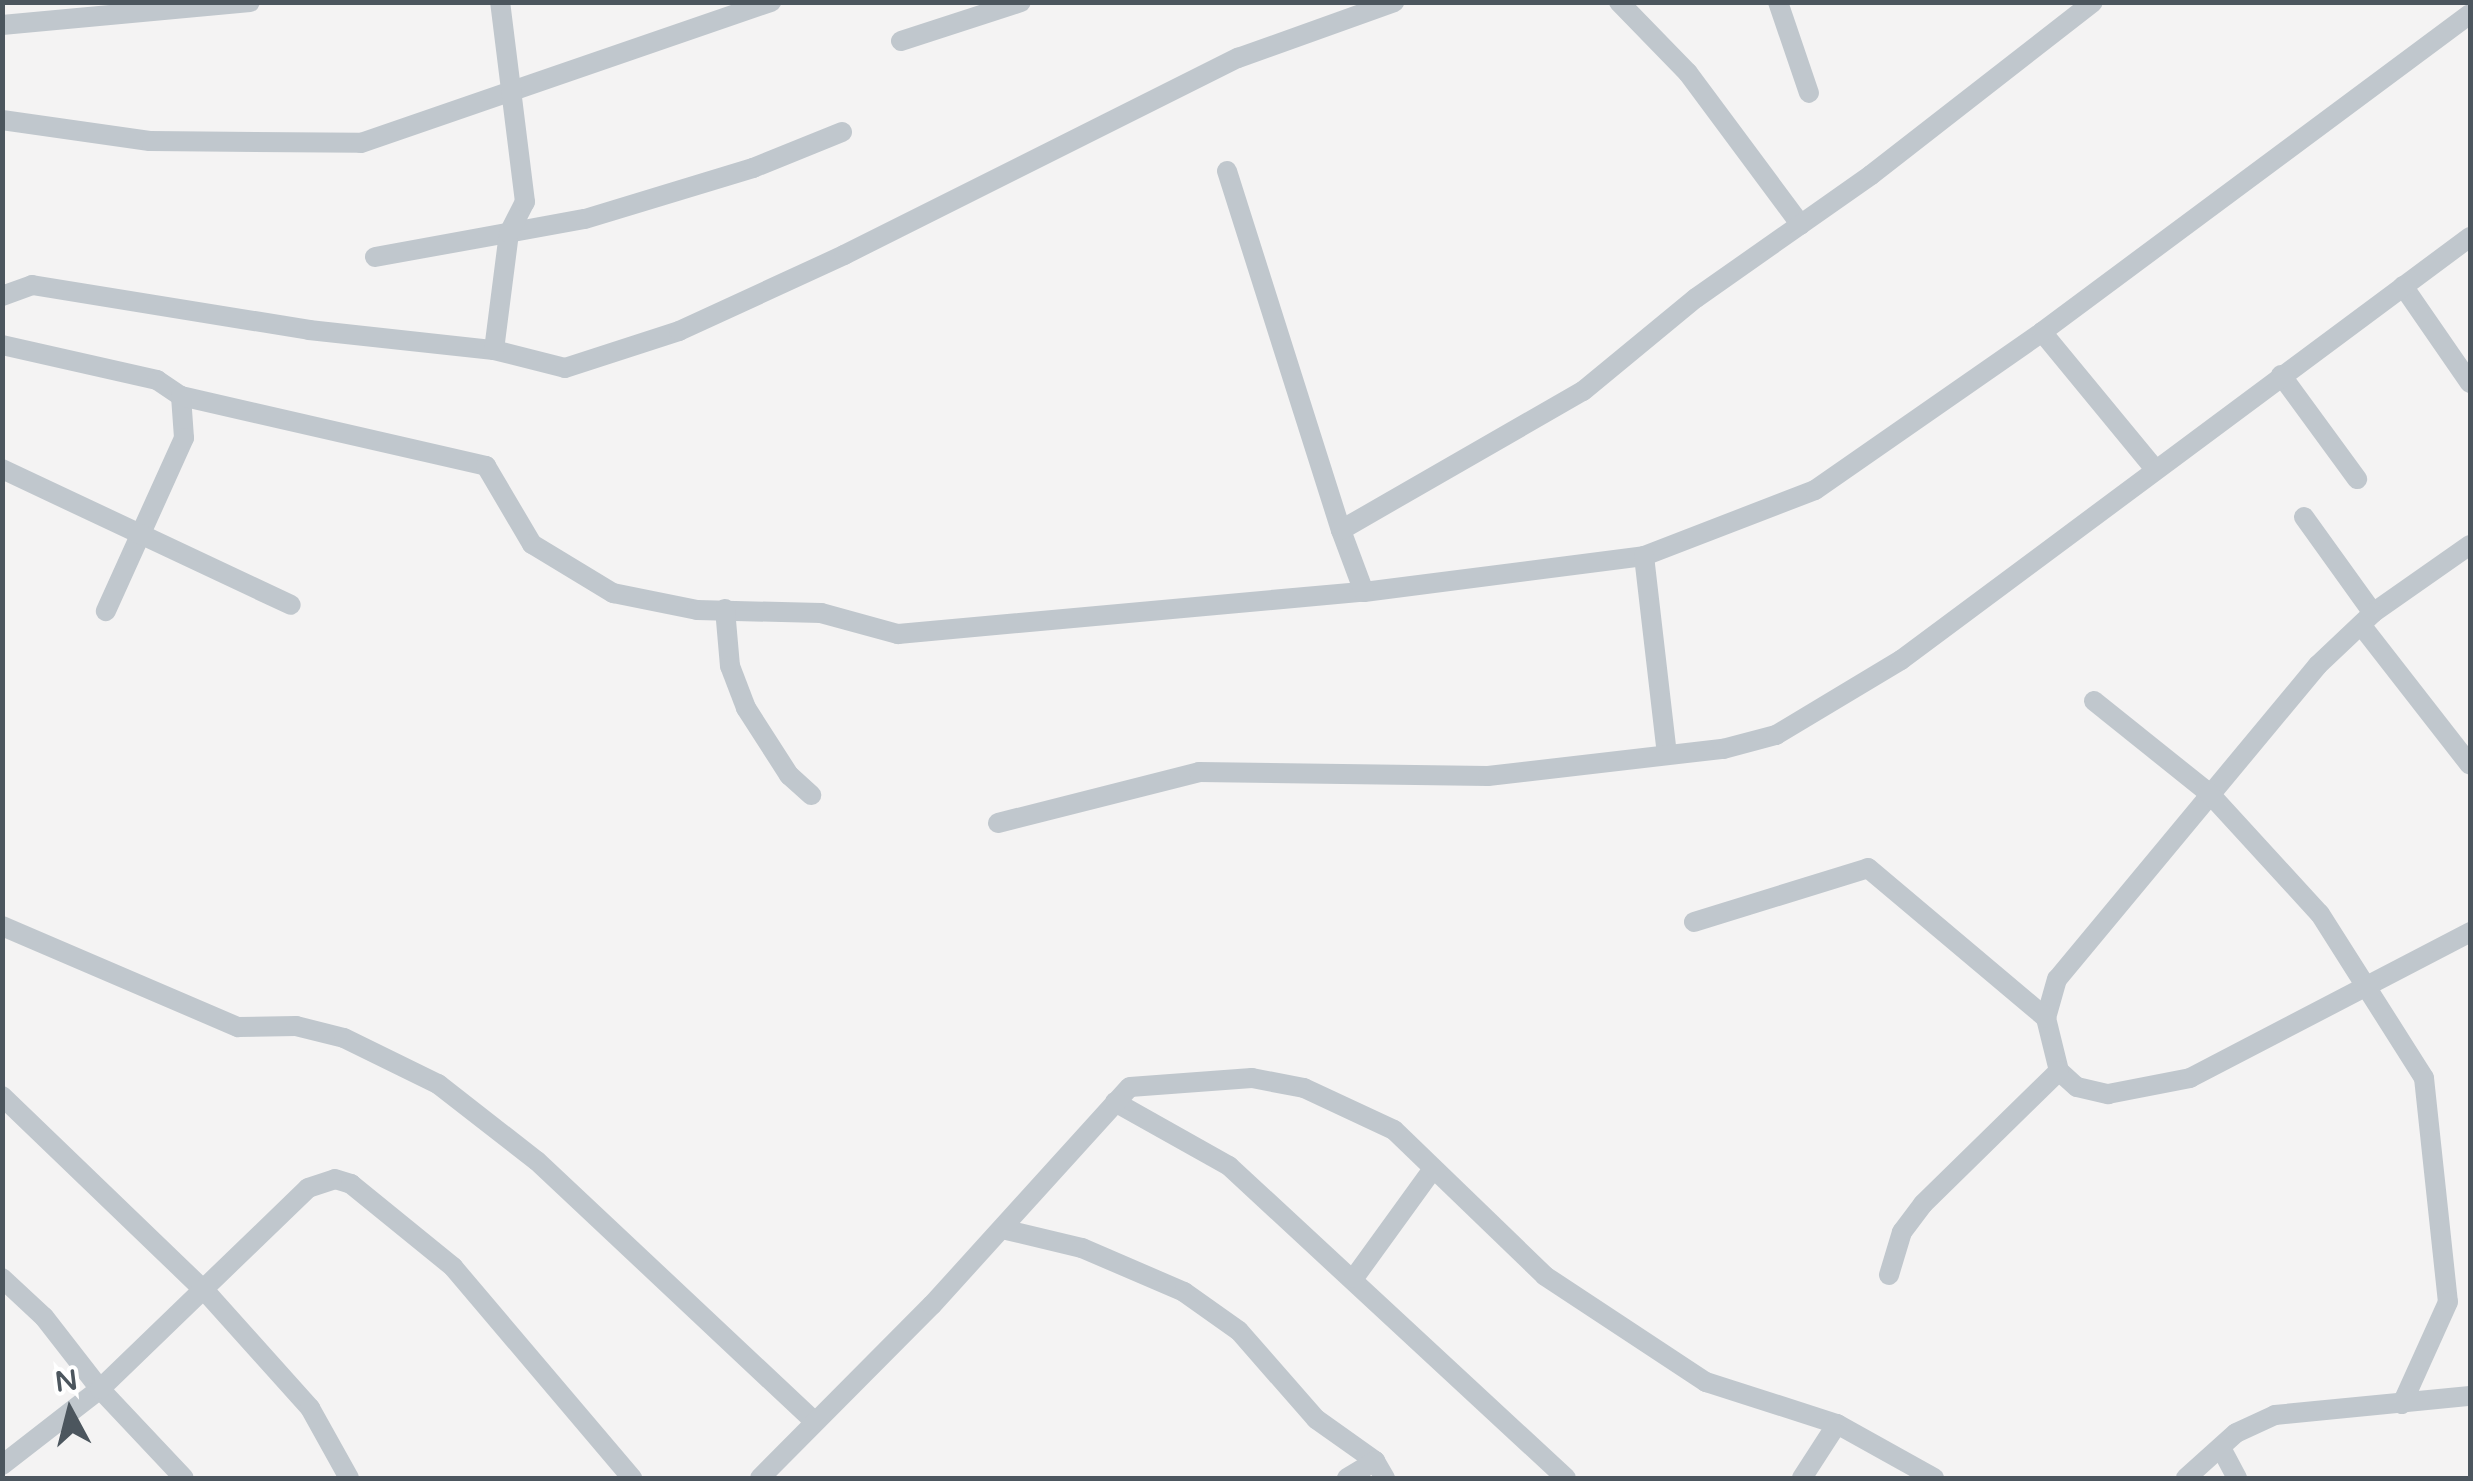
<!DOCTYPE html>
<style>
body{margin:0}
#map{position:relative;width:2473px;height:1481px;overflow:hidden;background:#f4f3f3;font-family:"Varela Round",sans-serif}
div>[style]{position:absolute}
[style*='--x']{left:calc(var(--x)*1px);top:calc(var(--y)*1px);width:calc(var(--w)*1px);rotate:calc(var(--a)*1deg)}
.street>*{height:20px;margin:-10px;padding:0 10px;transform-origin:10px;border-radius:10px;background:#c0c7cd}
span{translate:-50% -50%;white-space:nowrap;text-align:center;line-height:1.15;-webkit-text-stroke:10px #fff;paint-order:stroke}
.frame{position:absolute;inset:0;border:5px solid #4c565e;pointer-events:none}
.north{position:absolute;left:20px;top:1361px;width:100px;height:100px;-webkit-text-stroke:8px #fff;paint-order:stroke;rotate:353deg;font-size:28px;font-weight:700;line-height:40px;text-align:center;color:#4c565e}
.north::after{content:'';display:block;margin:auto;width:35px;height:45px;background:#4c565e;clip-path:polygon(50% 0,100% 100%,50% 72%,0 100%)}
</style>
<div id="map">
<div class="street">
<div style="--x:1619;--y:2;--w:99;--a:45.8"></div>
<div style="--x:1688;--y:73;--w:189;--a:53.4"></div>
<div style="--x:1778;--y:2;--w:96;--a:71.2"></div>
<div style="--x:2;--y:25;--w:249;--a:-5.3"></div>
<div style="--x:901;--y:41;--w:126;--a:-18"></div>
<div style="--x:2;--y:120;--w:149;--a:8.1"></div>
<div style="--x:150;--y:141;--w:211;--a:0.5"></div>
<div style="--x:361;--y:143;--w:434;--a:-19"></div>
<div style="--x:1227;--y:171;--w:377;--a:72.4"></div>
<div style="--x:375;--y:257;--w:213;--a:-10.3"></div>
<div style="--x:585;--y:219;--w:176;--a:-16.9"></div>
<div style="--x:753;--y:168;--w:96;--a:-22"></div>
<div style="--x:2403;--y:286;--w:118;--a:55.4"></div>
<div style="--x:2;--y:296;--w:32;--a:-20"></div>
<div style="--x:32;--y:285;--w:281;--a:9.2"></div>
<div style="--x:309;--y:330;--w:186;--a:6.2"></div>
<div style="--x:494;--y:350;--w:73;--a:14.2"></div>
<div style="--x:565;--y:368;--w:120;--a:-18"></div>
<div style="--x:679;--y:331;--w:182;--a:-24.7"></div>
<div style="--x:844;--y:255;--w:441;--a:-26.6"></div>
<div style="--x:1238;--y:58;--w:166;--a:-19.7"></div>
<div style="--x:2042;--y:332;--w:176;--a:50.5"></div>
<div style="--x:2;--y:345;--w:159;--a:12.7"></div>
<div style="--x:157;--y:380;--w:29;--a:34"></div>
<div style="--x:181;--y:396;--w:42;--a:85.9"></div>
<div style="--x:184;--y:438;--w:190;--a:114.3"></div>
<div style="--x:494;--y:350;--w:118;--a:-82.7"></div>
<div style="--x:509;--y:233;--w:35;--a:-63"></div>
<div style="--x:525;--y:202;--w:202;--a:-97.1"></div>
<div style="--x:2281;--y:375;--w:129;--a:53.8"></div>
<div style="--x:181;--y:396;--w:313;--a:12.9"></div>
<div style="--x:486;--y:466;--w:91;--a:59.5"></div>
<div style="--x:532;--y:544;--w:95;--a:31.2"></div>
<div style="--x:613;--y:593;--w:86;--a:11.4"></div>
<div style="--x:697;--y:610;--w:124;--a:1.4"></div>
<div style="--x:821;--y:613;--w:80;--a:15.3"></div>
<div style="--x:898;--y:634;--w:468;--a:-5.2"></div>
<div style="--x:1364;--y:592;--w:282;--a:-7.3"></div>
<div style="--x:1644;--y:556;--w:183;--a:-21.1"></div>
<div style="--x:1815;--y:490;--w:277;--a:-34.8"></div>
<div style="--x:2042;--y:332;--w:533;--a:-36.61"></div>
<div style="--x:2;--y:469;--w:319;--a:25.2"></div>
<div style="--x:2304;--y:517;--w:118;--a:54.3"></div>
<div style="--x:2470;--y:545;--w:118;--a:145"></div>
<div style="--x:2373;--y:613;--w:76;--a:136.6"></div>
<div style="--x:2318;--y:665;--w:408;--a:129.7"></div>
<div style="--x:2057;--y:979;--w:41;--a:105.8"></div>
<div style="--x:2046;--y:1018;--w:55;--a:76.2"></div>
<div style="--x:2059;--y:1071;--w:24;--a:42"></div>
<div style="--x:2077;--y:1087;--w:32;--a:13"></div>
<div style="--x:2108;--y:1094;--w:84;--a:-11"></div>
<div style="--x:2190;--y:1078;--w:316;--a:-27.5"></div>
<div style="--x:1644;--y:556;--w:199;--a:83.4"></div>
<div style="--x:1364;--y:592;--w:66;--a:-110.4"></div>
<div style="--x:1341;--y:530;--w:279;--a:-29.9"></div>
<div style="--x:1583;--y:391;--w:146;--a:-39.5"></div>
<div style="--x:1696;--y:298;--w:214;--a:-35.1"></div>
<div style="--x:1871;--y:175;--w:281;--a:-37.9"></div>
<div style="--x:725;--y:609;--w:57;--a:85"></div>
<div style="--x:730;--y:666;--w:45;--a:69.1"></div>
<div style="--x:746;--y:708;--w:80;--a:57.3"></div>
<div style="--x:789;--y:775;--w:30;--a:42"></div>
<div style="--x:2361;--y:625;--w:177;--a:52.1"></div>
<div style="--x:2094;--y:701;--w:147;--a:38.7"></div>
<div style="--x:2209;--y:793;--w:164;--a:47.5"></div>
<div style="--x:2320;--y:914;--w:194;--a:57.6"></div>
<div style="--x:2424;--y:1078;--w:225;--a:83.9"></div>
<div style="--x:2448;--y:1302;--w:112;--a:114.3"></div>
<div style="--x:998;--y:823;--w:207;--a:-14.2"></div>
<div style="--x:1199;--y:772;--w:289;--a:0.8"></div>
<div style="--x:1488;--y:776;--w:237;--a:-6.6"></div>
<div style="--x:1723;--y:749;--w:55;--a:-14.8"></div>
<div style="--x:1776;--y:735;--w:146;--a:-31"></div>
<div style="--x:1901;--y:660;--w:709;--a:-36.63"></div>
<div style="--x:1694;--y:922;--w:182;--a:-17.2"></div>
<div style="--x:1868;--y:868;--w:233;--a:40.1"></div>
<div style="--x:2;--y:926;--w:257;--a:23.2"></div>
<div style="--x:238;--y:1027;--w:58;--a:-1"></div>
<div style="--x:296;--y:1026;--w:49;--a:14"></div>
<div style="--x:344;--y:1038;--w:105;--a:26.1"></div>
<div style="--x:438;--y:1084;--w:125;--a:37.9"></div>
<div style="--x:537;--y:1161;--w:377;--a:43.2"></div>
<div style="--x:2;--y:1096;--w:283;--a:43.9"></div>
<div style="--x:206;--y:1292;--w:156;--a:48.1"></div>
<div style="--x:310;--y:1408;--w:80;--a:60.9"></div>
<div style="--x:1115;--y:1102;--w:131;--a:29.3"></div>
<div style="--x:1229;--y:1166;--w:459;--a:42.8"></div>
<div style="--x:1002;--y:1229;--w:82;--a:13.4"></div>
<div style="--x:1082;--y:1248;--w:111;--a:23.3"></div>
<div style="--x:1184;--y:1292;--w:67;--a:35.3"></div>
<div style="--x:1239;--y:1331;--w:117;--a:48.8"></div>
<div style="--x:1316;--y:1419;--w:72;--a:35.4"></div>
<div style="--x:1375;--y:1461;--w:20;--a:60"></div>
<div style="--x:1889;--y:1275;--w:45;--a:-73.2"></div>
<div style="--x:1902;--y:1232;--w:35;--a:-53"></div>
<div style="--x:1923;--y:1204;--w:190;--a:-44.4"></div>
<div style="--x:2;--y:1278;--w:57;--a:42.9"></div>
<div style="--x:44;--y:1317;--w:91;--a:52.1"></div>
<div style="--x:100;--y:1389;--w:122;--a:46.7"></div>
<div style="--x:1354;--y:1278;--w:135;--a:-54.1"></div>
<div style="--x:2221;--y:1448;--w:34;--a:62"></div>
<div style="--x:2;--y:1465;--w:124;--a:-37.8"></div>
<div style="--x:100;--y:1389;--w:289;--a:-44"></div>
<div style="--x:308;--y:1188;--w:28;--a:-18"></div>
<div style="--x:335;--y:1179;--w:17;--a:17"></div>
<div style="--x:351;--y:1184;--w:132;--a:39.1"></div>
<div style="--x:453;--y:1267;--w:277;--a:49.7"></div>
<div style="--x:760;--y:1478;--w:244;--a:-45.2"></div>
<div style="--x:932;--y:1305;--w:294;--a:-47.8"></div>
<div style="--x:1130;--y:1087;--w:122;--a:-4.2"></div>
<div style="--x:1252;--y:1078;--w:53;--a:10.9"></div>
<div style="--x:1304;--y:1088;--w:99;--a:25"></div>
<div style="--x:1394;--y:1130;--w:210;--a:44"></div>
<div style="--x:1545;--y:1276;--w:193;--a:33.4"></div>
<div style="--x:1706;--y:1382;--w:138;--a:17.8"></div>
<div style="--x:1837;--y:1424;--w:111;--a:29.1"></div>
<div style="--x:1347;--y:1478;--w:33;--a:-31"></div>
<div style="--x:1802;--y:1478;--w:64;--a:-57.1"></div>
<div style="--x:2186;--y:1478;--w:67;--a:-42"></div>
<div style="--x:2236;--y:1433;--w:43;--a:-24.8"></div>
<div style="--x:2275;--y:1415;--w:196;--a:-5.6"></div>
</div>
<div class="frame"></div>
<div class="north">N</div>
</div>
